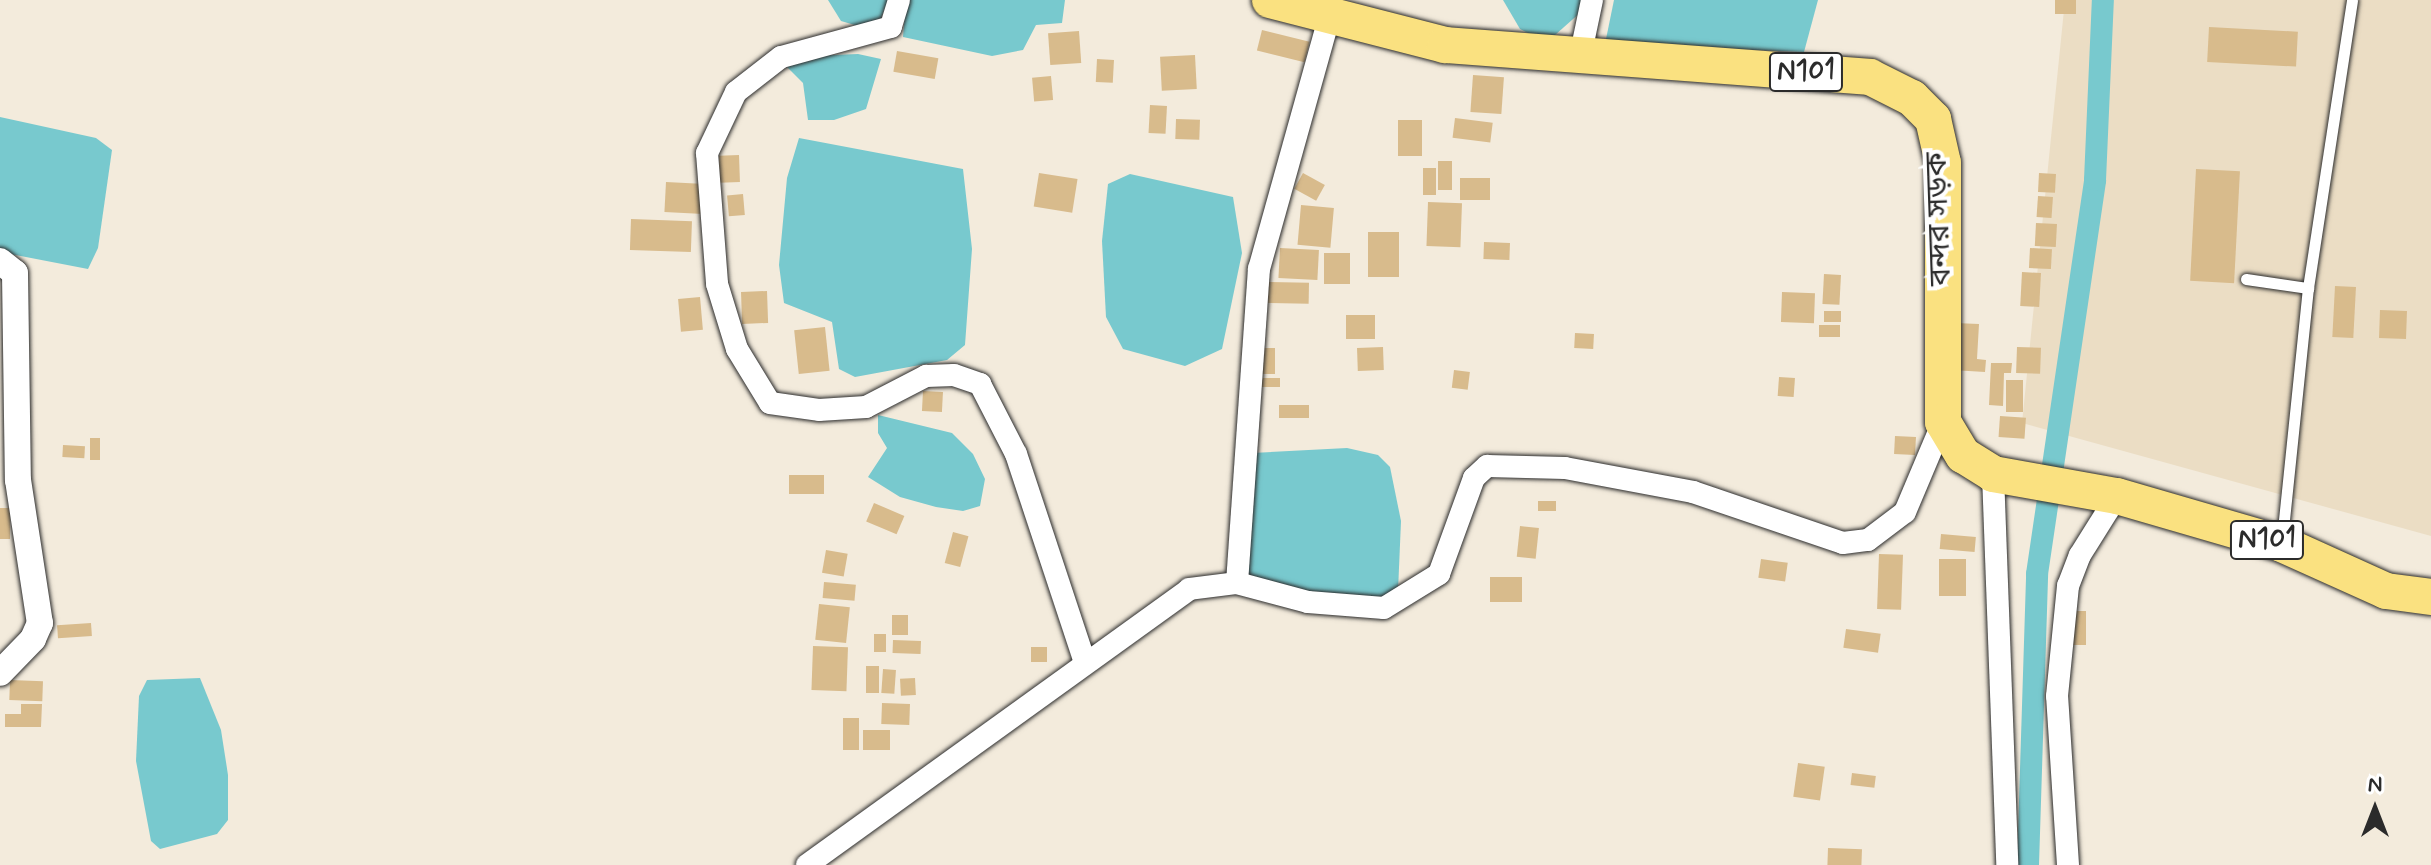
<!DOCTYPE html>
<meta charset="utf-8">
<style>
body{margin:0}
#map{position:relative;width:2431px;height:865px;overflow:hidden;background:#f3ebdc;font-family:Mynerve,"Noto Sans Bengali",sans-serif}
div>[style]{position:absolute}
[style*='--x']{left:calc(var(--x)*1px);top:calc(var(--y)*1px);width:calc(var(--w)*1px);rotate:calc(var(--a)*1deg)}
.built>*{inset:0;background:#ebddc4}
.water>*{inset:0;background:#78c9ce}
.canal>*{height:22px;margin:-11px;padding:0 11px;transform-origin:11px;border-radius:11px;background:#78c9ce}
.building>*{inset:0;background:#d8bb8c;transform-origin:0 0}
.roads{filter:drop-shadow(0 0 2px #2b2b2b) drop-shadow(0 0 2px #2b2b2b)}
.service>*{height:11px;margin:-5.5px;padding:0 5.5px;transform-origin:5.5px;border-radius:5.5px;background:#fff}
.minor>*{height:22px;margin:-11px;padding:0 11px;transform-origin:11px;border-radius:11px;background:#fff}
.tertiary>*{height:26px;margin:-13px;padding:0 13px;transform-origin:13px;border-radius:13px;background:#fff}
.trunk>*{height:36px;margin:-18px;padding:0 18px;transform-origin:18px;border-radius:18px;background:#fae180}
span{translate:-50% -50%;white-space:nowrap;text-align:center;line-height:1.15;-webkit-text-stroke:8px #fff;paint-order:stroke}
.shield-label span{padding:2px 6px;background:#fff;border:2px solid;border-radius:6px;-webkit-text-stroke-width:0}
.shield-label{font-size:28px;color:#2b2b2b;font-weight:700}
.street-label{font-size:30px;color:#2b2b2b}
.north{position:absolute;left:2335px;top:769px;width:80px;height:80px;-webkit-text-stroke:6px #fff;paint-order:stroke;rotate:0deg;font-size:22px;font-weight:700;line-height:32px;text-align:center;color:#2b2b2b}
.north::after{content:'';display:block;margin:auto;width:28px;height:36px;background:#2b2b2b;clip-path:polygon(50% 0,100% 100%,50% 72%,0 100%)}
</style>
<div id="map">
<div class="built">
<div style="clip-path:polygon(2065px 0,2431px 0,2431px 536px,2022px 423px)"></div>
</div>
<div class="water">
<div style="clip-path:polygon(828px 0,888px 0,881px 18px,865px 28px,841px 21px)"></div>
<div style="clip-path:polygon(906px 0,1065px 0,1062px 23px,1036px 25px,1023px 50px,992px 56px,903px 37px)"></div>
<div style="clip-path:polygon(1503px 0,1584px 0,1581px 12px,1555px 35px,1532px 35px,1520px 29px)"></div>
<div style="clip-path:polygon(1614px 0,1818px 0,1804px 52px,1605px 44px)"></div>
<div style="clip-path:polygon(858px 54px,881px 59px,866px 109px,834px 120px,808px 120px,803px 83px,786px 66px,810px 56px)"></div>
<div style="clip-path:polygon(0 117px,96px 138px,112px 150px,98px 248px,88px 269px,0 252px)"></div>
<div style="clip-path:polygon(799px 138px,963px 169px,972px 249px,965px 345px,947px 360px,855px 377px,839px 369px,832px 322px,784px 303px,779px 265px,787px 178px)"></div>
<div style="clip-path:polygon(1130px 174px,1233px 197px,1242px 253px,1222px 349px,1185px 366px,1123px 349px,1106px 317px,1102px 241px,1108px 184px)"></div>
<div style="clip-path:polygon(878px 415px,952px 433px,973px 454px,985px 479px,980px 506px,963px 511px,936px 507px,900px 497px,868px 477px,887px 448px,878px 433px)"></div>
<div style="clip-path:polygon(1347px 448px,1378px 455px,1390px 467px,1401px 521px,1398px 591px,1392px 598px,1337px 603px,1247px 575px,1252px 453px)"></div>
<div style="clip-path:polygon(200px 678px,221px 730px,228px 775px,228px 820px,217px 834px,160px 849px,151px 841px,136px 761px,139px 696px,147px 680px)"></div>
</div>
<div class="canal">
<div style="--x:2028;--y:865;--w:291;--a:-88.2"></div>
<div style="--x:2037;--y:574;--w:398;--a:-81.6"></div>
<div style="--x:2095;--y:180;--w:180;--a:-87.5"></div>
</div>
<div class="building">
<div style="left:2055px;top:0;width:21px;height:14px"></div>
<div style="left:2209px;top:27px;width:89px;height:35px;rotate:3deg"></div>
<div style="left:1262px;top:30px;width:49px;height:21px;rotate:14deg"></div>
<div style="left:1079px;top:31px;width:32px;height:31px;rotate:86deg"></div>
<div style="left:897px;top:51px;width:42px;height:21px;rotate:10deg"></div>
<div style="left:1195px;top:55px;width:34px;height:35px;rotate:87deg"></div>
<div style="left:1097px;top:59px;width:17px;height:23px;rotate:3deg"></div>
<div style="left:1473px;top:75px;width:31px;height:37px;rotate:4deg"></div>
<div style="left:1051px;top:76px;width:24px;height:19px;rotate:85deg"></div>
<div style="left:1150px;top:105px;width:17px;height:28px;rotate:3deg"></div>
<div style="left:1455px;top:118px;width:38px;height:20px;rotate:7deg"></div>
<div style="left:1176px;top:119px;width:24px;height:20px;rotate:2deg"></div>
<div style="left:1398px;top:120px;width:24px;height:36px"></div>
<div style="left:739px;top:155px;width:27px;height:20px;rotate:88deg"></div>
<div style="left:1438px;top:161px;width:14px;height:29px"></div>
<div style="left:1423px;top:168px;width:13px;height:27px"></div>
<div style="left:2196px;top:169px;width:44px;height:112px;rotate:3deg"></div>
<div style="left:1039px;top:173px;width:39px;height:34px;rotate:9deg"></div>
<div style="left:1303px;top:173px;width:25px;height:18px;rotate:29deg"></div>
<div style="left:2039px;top:173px;width:17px;height:19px;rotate:3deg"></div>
<div style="left:1460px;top:178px;width:30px;height:22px"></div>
<div style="left:666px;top:182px;width:39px;height:30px;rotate:3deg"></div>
<div style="left:743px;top:194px;width:21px;height:16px;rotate:85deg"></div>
<div style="left:2038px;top:196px;width:15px;height:21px;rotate:4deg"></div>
<div style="left:1428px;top:202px;width:34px;height:44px;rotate:2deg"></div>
<div style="left:1301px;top:205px;width:33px;height:40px;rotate:5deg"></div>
<div style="left:631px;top:219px;width:61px;height:31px;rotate:2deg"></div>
<div style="left:2036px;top:223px;width:21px;height:23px;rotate:3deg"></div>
<div style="left:1368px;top:232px;width:31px;height:45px"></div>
<div style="left:1484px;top:242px;width:26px;height:17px;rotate:2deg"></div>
<div style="left:1280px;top:248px;width:39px;height:30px;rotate:3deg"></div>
<div style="left:2030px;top:248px;width:22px;height:20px;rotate:3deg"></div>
<div style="left:1324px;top:253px;width:26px;height:31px"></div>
<div style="left:2022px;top:272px;width:19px;height:34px;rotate:3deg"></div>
<div style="left:1824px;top:274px;width:17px;height:30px;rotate:3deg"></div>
<div style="left:1266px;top:282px;width:43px;height:21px;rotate:1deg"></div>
<div style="left:2335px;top:286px;width:21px;height:51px;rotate:3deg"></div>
<div style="left:767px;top:291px;width:32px;height:26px;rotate:88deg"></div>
<div style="left:1782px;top:292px;width:33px;height:30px;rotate:2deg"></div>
<div style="left:700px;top:297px;width:33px;height:22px;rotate:85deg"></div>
<div style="left:2380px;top:310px;width:27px;height:28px;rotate:2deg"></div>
<div style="left:1824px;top:311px;width:17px;height:11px"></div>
<div style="left:1375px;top:315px;width:24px;height:29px;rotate:90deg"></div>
<div style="clip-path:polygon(1955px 323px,1979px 324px,1977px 359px,1986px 360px,1985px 372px,1952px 370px)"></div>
<div style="left:1819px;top:325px;width:21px;height:12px"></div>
<div style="left:825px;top:327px;width:44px;height:31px;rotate:84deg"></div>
<div style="left:1575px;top:333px;width:19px;height:15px;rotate:3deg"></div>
<div style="left:1383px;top:347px;width:23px;height:26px;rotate:88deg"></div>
<div style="left:2017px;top:347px;width:24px;height:26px;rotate:2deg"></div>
<div style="left:1259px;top:348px;width:16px;height:26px"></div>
<div style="clip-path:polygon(1991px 363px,2012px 363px,2011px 373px,2004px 373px,2003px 406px,1989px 405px)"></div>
<div style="left:1454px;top:370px;width:16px;height:18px;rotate:7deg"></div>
<div style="left:1779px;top:377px;width:16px;height:19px;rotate:4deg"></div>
<div style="left:1280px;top:378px;width:9px;height:24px;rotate:90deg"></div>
<div style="left:2006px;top:380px;width:17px;height:32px"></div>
<div style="left:923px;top:391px;width:20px;height:20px;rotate:3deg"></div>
<div style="left:1309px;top:405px;width:13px;height:30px;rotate:90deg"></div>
<div style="left:2000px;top:416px;width:26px;height:21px;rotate:4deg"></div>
<div style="left:1895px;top:436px;width:21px;height:18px;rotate:3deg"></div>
<div style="left:90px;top:438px;width:10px;height:22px"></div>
<div style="left:63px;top:445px;width:22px;height:12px;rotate:3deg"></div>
<div style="left:789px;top:475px;width:35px;height:19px"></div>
<div style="left:1538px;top:501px;width:18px;height:10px"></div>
<div style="left:874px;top:503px;width:33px;height:20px;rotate:23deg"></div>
<div style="left:0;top:508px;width:10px;height:31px"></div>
<div style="left:1520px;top:526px;width:19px;height:31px;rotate:6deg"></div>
<div style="left:953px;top:532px;width:16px;height:32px;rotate:15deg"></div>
<div style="left:1941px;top:534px;width:35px;height:15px;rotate:5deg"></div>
<div style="left:826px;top:550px;width:22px;height:23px;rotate:10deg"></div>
<div style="left:1879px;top:554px;width:24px;height:55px;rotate:2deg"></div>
<div style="left:1761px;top:559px;width:27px;height:19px;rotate:8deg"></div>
<div style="left:1939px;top:559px;width:27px;height:37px"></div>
<div style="left:1490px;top:577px;width:32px;height:25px"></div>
<div style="left:824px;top:582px;width:32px;height:16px;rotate:5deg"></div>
<div style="left:819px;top:604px;width:31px;height:36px;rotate:6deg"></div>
<div style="left:2071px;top:611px;width:15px;height:34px"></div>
<div style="left:892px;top:615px;width:16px;height:20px"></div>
<div style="left:91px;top:623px;width:13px;height:34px;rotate:86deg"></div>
<div style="left:1846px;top:629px;width:35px;height:19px;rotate:8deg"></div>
<div style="left:874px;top:634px;width:12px;height:18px"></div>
<div style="left:893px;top:640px;width:28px;height:13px;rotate:2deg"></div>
<div style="left:813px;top:646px;width:35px;height:44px;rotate:2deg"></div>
<div style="left:1031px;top:647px;width:16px;height:15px"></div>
<div style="left:866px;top:666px;width:13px;height:27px"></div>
<div style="left:883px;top:669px;width:13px;height:24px;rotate:4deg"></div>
<div style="left:915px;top:678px;width:17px;height:15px;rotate:87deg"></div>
<div style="left:10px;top:680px;width:33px;height:20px;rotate:2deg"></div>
<div style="left:882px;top:703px;width:28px;height:21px;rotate:2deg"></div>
<div style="clip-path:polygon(21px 704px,42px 704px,41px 727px,5px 727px,5px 714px,21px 714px)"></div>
<div style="left:859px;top:718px;width:32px;height:16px;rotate:90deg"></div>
<div style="left:890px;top:730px;width:20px;height:27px;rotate:90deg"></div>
<div style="left:1798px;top:763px;width:27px;height:34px;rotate:8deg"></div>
<div style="left:1852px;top:773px;width:24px;height:12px;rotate:7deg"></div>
<div style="left:1828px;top:848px;width:34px;height:17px;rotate:2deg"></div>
</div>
<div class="roads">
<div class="service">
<div style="--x:2246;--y:279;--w:63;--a:8.3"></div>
<div style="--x:2282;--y:539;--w:252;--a:-84.1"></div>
<div style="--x:2308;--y:288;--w:291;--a:-81.3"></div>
</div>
<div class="minor">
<div style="--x:899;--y:0;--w:28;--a:107"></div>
<div style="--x:891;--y:27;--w:114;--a:164.7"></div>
<div style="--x:781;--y:57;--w:57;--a:142.1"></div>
<div style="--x:736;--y:92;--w:68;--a:115.4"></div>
<div style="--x:707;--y:153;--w:131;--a:85.6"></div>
<div style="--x:717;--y:284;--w:68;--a:72.9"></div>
<div style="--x:737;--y:349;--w:63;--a:58.6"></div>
<div style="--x:770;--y:403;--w:49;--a:8.1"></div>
<div style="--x:819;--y:410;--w:47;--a:-3.7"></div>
<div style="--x:866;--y:407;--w:68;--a:-27.3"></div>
<div style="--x:926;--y:376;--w:28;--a:-2"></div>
<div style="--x:954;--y:375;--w:28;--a:19"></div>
<div style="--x:980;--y:384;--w:79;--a:62.8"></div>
<div style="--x:1016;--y:454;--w:220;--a:71.7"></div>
<div style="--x:1580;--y:57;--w:58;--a:-78.1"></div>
<div style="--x:1993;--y:474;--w:391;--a:87.9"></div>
<div style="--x:1237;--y:583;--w:73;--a:15"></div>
<div style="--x:1308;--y:602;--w:76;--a:4.5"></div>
<div style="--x:1384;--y:608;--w:65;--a:-31.7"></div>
<div style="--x:1439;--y:574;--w:102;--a:-70"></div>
<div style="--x:1474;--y:478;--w:18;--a:-43"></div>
<div style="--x:1487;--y:466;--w:78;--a:1.5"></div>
<div style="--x:1565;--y:468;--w:130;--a:10.6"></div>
<div style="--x:1693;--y:492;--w:158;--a:18.8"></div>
<div style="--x:1843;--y:543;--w:25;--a:-7"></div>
<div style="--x:1868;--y:540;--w:46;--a:-37.1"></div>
<div style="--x:1905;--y:512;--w:98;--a:-67.1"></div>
<div style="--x:807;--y:865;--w:471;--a:-35.8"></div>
<div style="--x:1189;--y:589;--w:48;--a:-7.1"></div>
<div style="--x:1237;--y:583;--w:315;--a:-86"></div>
<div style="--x:1259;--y:269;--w:264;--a:-74.4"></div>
<div style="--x:2068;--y:865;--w:169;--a:-93.7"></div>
<div style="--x:2057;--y:696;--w:111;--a:-84.3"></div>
<div style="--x:2068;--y:586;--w:33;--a:-69"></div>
<div style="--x:2080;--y:555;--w:70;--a:-57.9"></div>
</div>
<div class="tertiary">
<div style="--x:0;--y:261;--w:19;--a:39"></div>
<div style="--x:15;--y:273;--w:207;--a:89.2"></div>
<div style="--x:18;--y:480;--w:145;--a:81.3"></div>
<div style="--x:40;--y:623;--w:17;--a:114"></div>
<div style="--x:33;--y:639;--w:47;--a:134.1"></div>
</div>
<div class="trunk">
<div style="--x:1270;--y:0;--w:181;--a:14.4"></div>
<div style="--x:1445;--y:45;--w:426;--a:4.3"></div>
<div style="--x:1870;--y:77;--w:47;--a:26.6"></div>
<div style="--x:1912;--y:98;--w:30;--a:45"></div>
<div style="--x:1933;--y:119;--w:45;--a:77.2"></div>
<div style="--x:1943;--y:163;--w:259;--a:90"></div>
<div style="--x:1943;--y:422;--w:39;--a:59"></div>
<div style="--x:1963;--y:455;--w:36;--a:32"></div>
<div style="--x:1993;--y:474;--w:126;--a:10.1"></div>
<div style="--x:2117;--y:496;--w:172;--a:16.2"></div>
<div style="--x:2282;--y:544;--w:114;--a:24.3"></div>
<div style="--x:2386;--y:591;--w:45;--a:7.6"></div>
</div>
</div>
<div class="shield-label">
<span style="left:1806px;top:72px">N101</span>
<span style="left:2267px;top:540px">N101</span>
</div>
<div class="street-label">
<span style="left:1940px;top:219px;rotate:-92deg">বন্দর সড়ক</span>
</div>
<div class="north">N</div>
</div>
